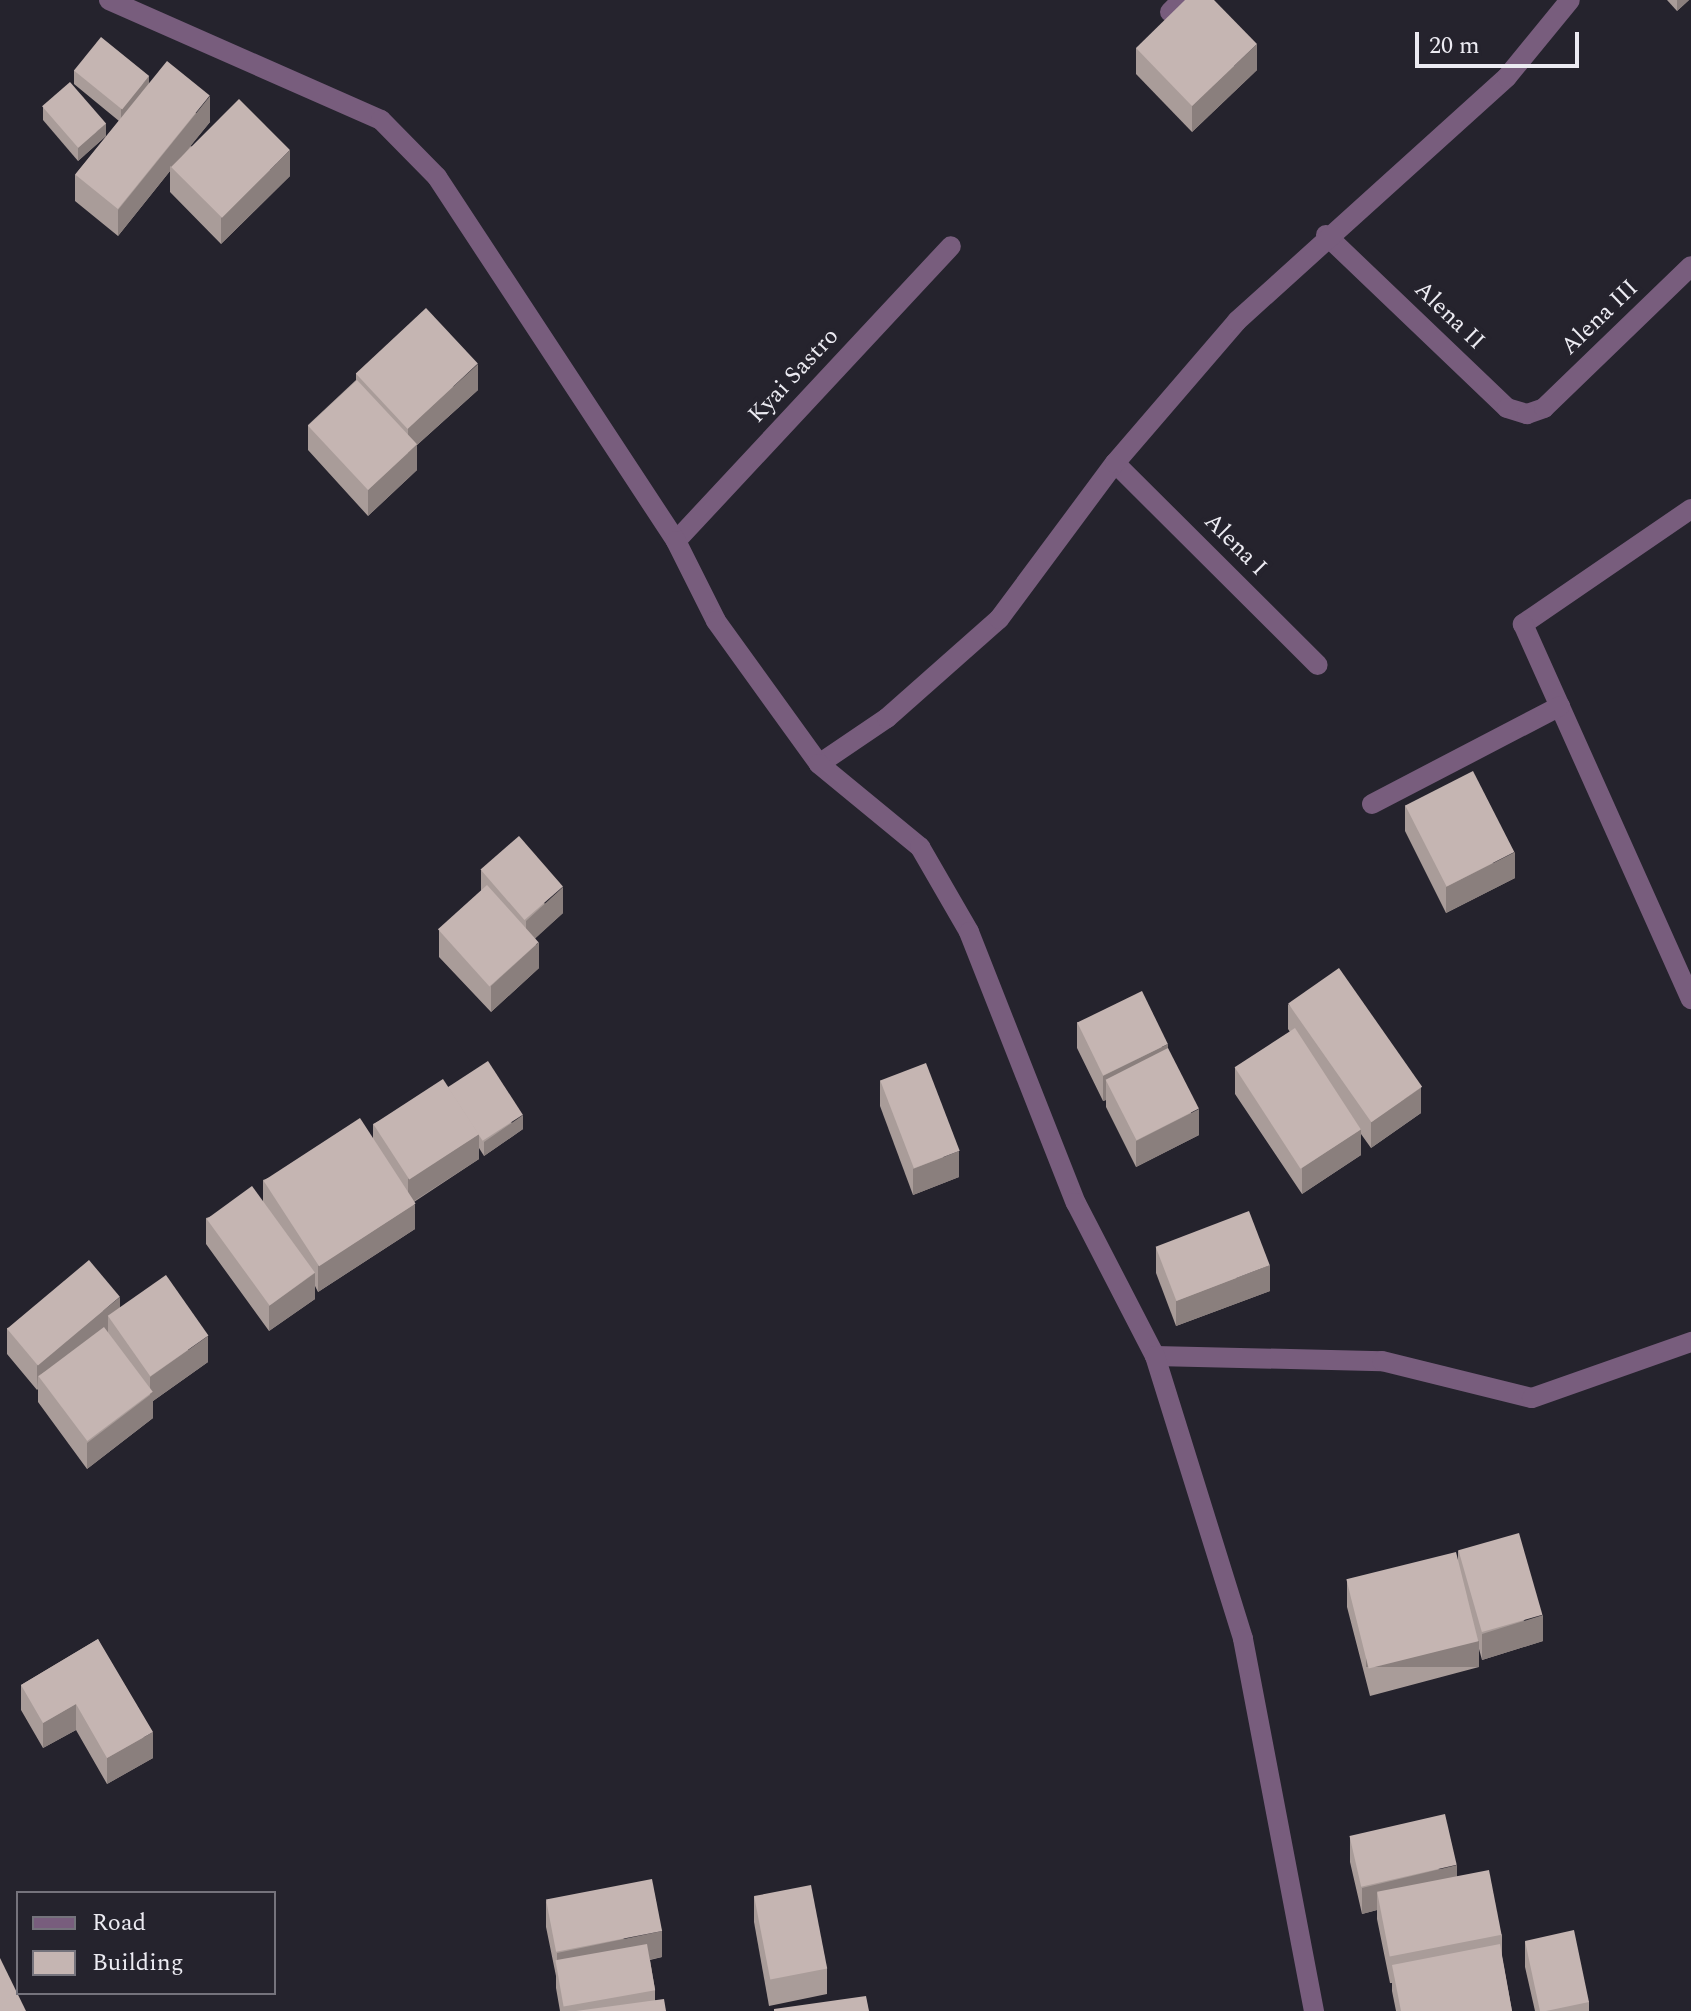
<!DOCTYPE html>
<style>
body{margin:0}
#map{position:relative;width:1691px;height:2011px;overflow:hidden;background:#25232d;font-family:Spectral,serif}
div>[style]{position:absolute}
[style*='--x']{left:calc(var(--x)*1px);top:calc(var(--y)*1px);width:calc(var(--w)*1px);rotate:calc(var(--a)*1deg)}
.service>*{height:20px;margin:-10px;padding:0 10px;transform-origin:10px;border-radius:10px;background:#785d7d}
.minor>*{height:20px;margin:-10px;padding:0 10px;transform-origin:10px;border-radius:10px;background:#785d7d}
.tertiary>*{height:20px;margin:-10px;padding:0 10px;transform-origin:10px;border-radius:10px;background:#785d7d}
.wall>*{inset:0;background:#a99c99}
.shaded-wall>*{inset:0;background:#8a7f7d;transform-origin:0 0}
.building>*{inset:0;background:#c5b5b2;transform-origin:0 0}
span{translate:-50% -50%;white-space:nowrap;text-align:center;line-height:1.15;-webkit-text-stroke:8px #25232d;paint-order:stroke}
.street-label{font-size:24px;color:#ecebf2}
.legend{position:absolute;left:16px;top:1891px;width:260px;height:104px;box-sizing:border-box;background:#25232d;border:2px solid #75737c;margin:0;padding:10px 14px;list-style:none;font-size:24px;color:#ecebf2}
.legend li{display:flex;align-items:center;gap:16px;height:40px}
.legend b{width:40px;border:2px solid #75737c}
.scale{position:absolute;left:1415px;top:32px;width:164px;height:36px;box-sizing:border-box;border:4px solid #ecebf2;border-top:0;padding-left:10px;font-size:24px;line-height:28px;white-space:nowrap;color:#ecebf2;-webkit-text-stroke:6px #25232d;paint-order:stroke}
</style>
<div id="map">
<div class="service">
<div style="--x:1115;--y:463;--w:286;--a:44.9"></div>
</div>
<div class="minor">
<div style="--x:1170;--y:12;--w:17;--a:-45"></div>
<div style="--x:1326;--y:235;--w:250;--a:43.7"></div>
<div style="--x:1507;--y:408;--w:21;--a:17"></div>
<div style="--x:1527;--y:414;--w:18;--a:-19"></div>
<div style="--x:1544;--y:408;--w:204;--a:-44"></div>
<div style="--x:1691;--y:509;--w:204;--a:145.6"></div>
<div style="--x:1523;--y:624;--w:411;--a:65.9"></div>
<div style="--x:676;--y:541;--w:403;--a:-47"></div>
<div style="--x:819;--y:764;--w:82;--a:-34.1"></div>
<div style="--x:887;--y:718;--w:149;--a:-41.5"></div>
<div style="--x:999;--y:619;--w:194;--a:-53.4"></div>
<div style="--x:1115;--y:463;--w:187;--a:-49.3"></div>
<div style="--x:1237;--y:321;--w:364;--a:-42.1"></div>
<div style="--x:1507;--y:77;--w:99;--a:-50.7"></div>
<div style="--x:1372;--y:804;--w:212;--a:-27.5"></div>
<div style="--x:1155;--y:1356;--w:227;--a:1.3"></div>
<div style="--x:1382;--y:1361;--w:154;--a:13.9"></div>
<div style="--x:1532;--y:1398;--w:169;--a:-19.4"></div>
</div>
<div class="tertiary">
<div style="--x:109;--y:0;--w:297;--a:23.8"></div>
<div style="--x:381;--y:120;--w:80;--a:45.5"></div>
<div style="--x:437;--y:177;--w:435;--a:56.7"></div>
<div style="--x:676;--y:541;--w:89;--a:63.4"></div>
<div style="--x:716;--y:621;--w:176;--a:54.2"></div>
<div style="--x:819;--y:764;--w:131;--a:39.4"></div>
<div style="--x:920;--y:847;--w:98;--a:60"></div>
<div style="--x:969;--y:932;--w:291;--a:68.5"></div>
<div style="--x:1076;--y:1203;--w:172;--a:62.7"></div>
<div style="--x:1155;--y:1356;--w:296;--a:72.7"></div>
<div style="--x:1243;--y:1639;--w:379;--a:79.2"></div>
</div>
<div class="wall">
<div style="clip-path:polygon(1667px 0,1689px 0,1677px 11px)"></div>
<div style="clip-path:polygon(1136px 48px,1257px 70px,1192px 132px,1136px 74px)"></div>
<div style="clip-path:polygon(74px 70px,149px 84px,210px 122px,190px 146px,290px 176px,221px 244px,170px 192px,170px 171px,118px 236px,75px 201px,75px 175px,119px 121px,74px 84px)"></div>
<div style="clip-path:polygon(43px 107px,106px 136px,78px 161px,43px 120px)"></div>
<div style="clip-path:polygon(356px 373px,478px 390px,417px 445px,417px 470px,368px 516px,308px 450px,308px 425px,356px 380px)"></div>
<div style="clip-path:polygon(1405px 805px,1515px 878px,1446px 913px,1405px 831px)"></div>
<div style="clip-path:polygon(481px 870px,563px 913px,535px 938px,539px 968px,491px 1012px,439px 957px,439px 931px,481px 891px)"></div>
<div style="clip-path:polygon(1288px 1004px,1421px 1113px,1371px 1148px,1361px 1134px,1361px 1155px,1302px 1194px,1235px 1094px,1235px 1068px,1290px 1032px,1288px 1029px)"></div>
<div style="clip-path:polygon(1077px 1022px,1168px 1049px,1199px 1135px,1136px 1167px,1106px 1107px,1106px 1100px,1103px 1101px,1077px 1048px)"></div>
<div style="clip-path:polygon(880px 1080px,959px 1177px,913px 1195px,880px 1106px)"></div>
<div style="clip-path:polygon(448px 1087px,523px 1129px,484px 1156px,479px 1148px,479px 1159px,414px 1202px,415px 1229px,318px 1292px,315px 1286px,315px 1299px,269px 1331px,206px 1244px,206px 1218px,263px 1201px,263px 1180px,373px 1138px,373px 1124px)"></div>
<div style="clip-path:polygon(1156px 1247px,1270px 1291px,1176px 1326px,1156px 1273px)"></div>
<div style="clip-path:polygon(120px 1308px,208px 1362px,153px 1401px,153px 1418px,87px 1469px,38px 1402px,38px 1389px,37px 1390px,7px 1354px,7px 1328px)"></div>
<div style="clip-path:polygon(1458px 1550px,1543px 1641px,1482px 1660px,1479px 1649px,1479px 1667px,1370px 1696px,1347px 1607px,1347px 1581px,1458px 1561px)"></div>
<div style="clip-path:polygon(98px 1639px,153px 1758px,107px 1784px,76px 1730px,43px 1748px,21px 1710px,21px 1685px)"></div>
<div style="clip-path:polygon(1350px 1836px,1457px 1876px,1502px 1935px,1502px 1957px,1512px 2011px,1396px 2011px,1392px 1991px,1392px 1983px,1390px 1983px,1377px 1919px,1377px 1910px,1362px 1914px,1350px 1862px)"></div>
<div style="clip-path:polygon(754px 1896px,827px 1968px,827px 1994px,769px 2006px,754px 1922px)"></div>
<div style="clip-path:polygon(546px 1901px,662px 1957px,650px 1960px,655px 1990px,655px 2000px,666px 2011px,560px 2011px,556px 1988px,556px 1976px,546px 1927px)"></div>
<div style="clip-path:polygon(1525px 1941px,1589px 2002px,1589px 2011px,1535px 2011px,1525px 1967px)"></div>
</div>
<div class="shaded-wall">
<div style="clip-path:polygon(1677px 0,1689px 0,1677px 11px)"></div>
<div style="clip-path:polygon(1257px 44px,1257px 70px,1192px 132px,1192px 106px)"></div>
<div style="clip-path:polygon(149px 76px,149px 89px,121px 123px,121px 109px)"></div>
<div style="clip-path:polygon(210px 96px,210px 122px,173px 168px,170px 166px,170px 171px,118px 236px,118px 210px)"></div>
<div style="clip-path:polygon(106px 123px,106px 136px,78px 161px,78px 148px)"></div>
<div style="clip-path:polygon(290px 150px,290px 176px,221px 244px,221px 218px)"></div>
<div style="clip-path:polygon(478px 364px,478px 390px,417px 445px,417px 470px,368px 516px,368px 490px,408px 453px,408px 428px)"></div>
<div style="clip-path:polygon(1515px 852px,1515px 878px,1446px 913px,1446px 887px)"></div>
<div style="clip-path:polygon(563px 887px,563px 913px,526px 947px,526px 921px)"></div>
<div style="clip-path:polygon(539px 942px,539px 968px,491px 1012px,491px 986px)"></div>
<div style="clip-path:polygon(1168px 1044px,1168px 1070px,1106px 1081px,1106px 1100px,1103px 1101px,1103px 1076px)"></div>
<div style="clip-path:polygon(1421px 1087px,1421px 1113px,1371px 1148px,1371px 1122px)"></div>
<div style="clip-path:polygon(1199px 1109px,1199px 1135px,1136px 1167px,1136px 1141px)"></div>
<div style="clip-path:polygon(523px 1115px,523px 1129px,484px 1156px,484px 1142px)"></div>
<div style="clip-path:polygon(1361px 1129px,1361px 1155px,1302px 1194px,1302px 1168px)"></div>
<div style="clip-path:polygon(479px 1134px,479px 1159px,408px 1205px,408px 1179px)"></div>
<div style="clip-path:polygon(959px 1151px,959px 1177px,913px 1195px,913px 1169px)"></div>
<div style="clip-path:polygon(415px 1204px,415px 1229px,318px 1292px,318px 1266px)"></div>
<div style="clip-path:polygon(1270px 1265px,1270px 1291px,1176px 1326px,1176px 1301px)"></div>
<div style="clip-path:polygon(315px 1273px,315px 1299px,269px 1331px,269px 1306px)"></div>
<div style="clip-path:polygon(120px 1297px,120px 1323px,108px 1316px,108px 1333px,38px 1376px,37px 1390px,37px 1364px)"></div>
<div style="clip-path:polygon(208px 1336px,208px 1362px,153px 1401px,153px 1418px,87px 1469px,87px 1443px,150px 1395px,150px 1377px)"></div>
<div style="clip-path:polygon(1543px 1615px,1543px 1641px,1482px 1660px,1482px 1634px)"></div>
<div style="left:1479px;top:1641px;width:26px;height:113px;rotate:90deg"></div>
<div style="clip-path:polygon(76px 1704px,76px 1730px,43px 1748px,43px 1723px)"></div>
<div style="clip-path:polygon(153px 1732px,153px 1758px,107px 1784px,107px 1758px)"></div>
<div style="clip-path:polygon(1457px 1865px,1457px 1891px,1377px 1893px,1377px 1910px,1362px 1914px,1362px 1888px)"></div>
<div style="clip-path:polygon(662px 1931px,662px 1957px,559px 1978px,557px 1965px,557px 1953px)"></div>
</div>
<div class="building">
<div style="clip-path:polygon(1185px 0,1214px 0,1257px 44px,1192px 106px,1136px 48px)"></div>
<div style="left:101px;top:37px;width:62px;height:43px;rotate:39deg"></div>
<div style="left:167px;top:61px;width:55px;height:146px;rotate:39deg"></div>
<div style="left:70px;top:82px;width:55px;height:37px;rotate:49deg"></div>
<div style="left:239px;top:99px;width:72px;height:96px;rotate:45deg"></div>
<div style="left:426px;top:308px;width:76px;height:96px;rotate:47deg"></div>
<div style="left:357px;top:380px;width:88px;height:67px;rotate:47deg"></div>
<div style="left:1473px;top:771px;width:91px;height:76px;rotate:63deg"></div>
<div style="left:519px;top:836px;width:67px;height:51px;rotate:49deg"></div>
<div style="left:487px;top:885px;width:77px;height:66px;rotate:48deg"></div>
<div style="left:1339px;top:968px;width:145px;height:62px;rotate:55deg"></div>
<div style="left:1142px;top:991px;width:59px;height:72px;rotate:64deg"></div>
<div style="left:1295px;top:1028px;width:121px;height:72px;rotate:57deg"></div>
<div style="left:1168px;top:1048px;width:68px;height:70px;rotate:63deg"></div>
<div style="left:488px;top:1061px;width:64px;height:48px;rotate:57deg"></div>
<div style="left:926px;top:1063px;width:94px;height:49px;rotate:69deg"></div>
<div style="left:443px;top:1079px;width:66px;height:83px;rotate:57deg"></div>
<div style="left:360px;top:1118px;width:102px;height:115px;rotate:57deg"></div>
<div style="left:252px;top:1186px;width:107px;height:56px;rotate:54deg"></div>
<div style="left:1249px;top:1211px;width:58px;height:100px;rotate:69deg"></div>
<div style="left:89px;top:1260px;width:48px;height:107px;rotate:50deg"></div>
<div style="left:166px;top:1275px;width:74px;height:71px;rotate:55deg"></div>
<div style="left:104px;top:1327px;width:81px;height:82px;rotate:53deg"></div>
<div style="left:1519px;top:1533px;width:85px;height:63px;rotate:74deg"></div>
<div style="left:1456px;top:1552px;width:92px;height:113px;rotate:76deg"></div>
<div style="clip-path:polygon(98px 1639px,153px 1732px,107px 1758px,76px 1704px,43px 1723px,21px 1685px)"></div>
<div style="left:1445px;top:1814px;width:52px;height:98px;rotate:77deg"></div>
<div style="left:1489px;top:1870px;width:66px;height:114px;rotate:79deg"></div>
<div style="left:652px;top:1879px;width:53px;height:108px;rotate:79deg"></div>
<div style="left:811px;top:1885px;width:85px;height:58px;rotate:79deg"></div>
<div style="clip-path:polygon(1574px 1930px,1589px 2002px,1546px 2011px,1540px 2011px,1525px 1941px)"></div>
<div style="left:647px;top:1944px;width:47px;height:93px;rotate:80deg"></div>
<div style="clip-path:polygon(1500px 1944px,1512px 2011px,1401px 2011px,1392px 1965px)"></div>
<div style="clip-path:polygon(0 1958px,26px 2011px,0 2011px)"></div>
<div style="clip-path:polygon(866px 1996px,869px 2011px,774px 2011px,774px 2009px)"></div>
<div style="clip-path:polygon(664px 1999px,666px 2011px,576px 2011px)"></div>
</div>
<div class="street-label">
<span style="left:1449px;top:316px;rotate:44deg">Alena II</span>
<span style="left:1600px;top:318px;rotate:-44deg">Alena III</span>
<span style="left:794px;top:376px;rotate:-47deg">Kyai Sastro</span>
<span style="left:1235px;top:545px;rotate:45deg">Alena I</span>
</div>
<ul class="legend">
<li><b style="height:10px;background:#785d7d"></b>Road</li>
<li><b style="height:22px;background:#c5b5b2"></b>Building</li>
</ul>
<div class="scale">20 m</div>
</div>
